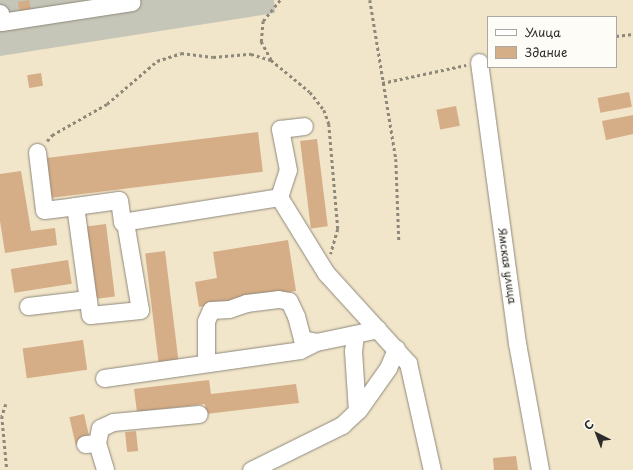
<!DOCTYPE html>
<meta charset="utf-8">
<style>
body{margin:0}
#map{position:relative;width:633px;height:470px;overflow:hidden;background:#f1e5ca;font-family:"Playpen Sans",sans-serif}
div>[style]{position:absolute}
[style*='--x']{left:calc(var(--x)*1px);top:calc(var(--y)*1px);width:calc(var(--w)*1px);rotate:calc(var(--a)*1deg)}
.industrial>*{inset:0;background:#c5c5b8}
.building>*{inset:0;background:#d5ad86;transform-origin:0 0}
.path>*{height:2.5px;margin-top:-1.25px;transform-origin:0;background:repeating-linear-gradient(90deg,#8e887a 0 3px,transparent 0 6px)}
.roads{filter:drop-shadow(0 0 1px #8e887a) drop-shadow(0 0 1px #8e887a)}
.minor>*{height:17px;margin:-8.5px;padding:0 8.5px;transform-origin:8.5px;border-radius:8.5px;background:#fff}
span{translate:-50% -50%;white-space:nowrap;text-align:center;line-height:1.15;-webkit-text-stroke:4px #fdfcf7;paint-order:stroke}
.street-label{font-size:11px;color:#2b2b2b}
.legend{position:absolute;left:487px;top:16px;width:130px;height:52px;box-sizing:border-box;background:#fdfcf7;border:1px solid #a9a8a5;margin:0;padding:5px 7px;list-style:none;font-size:12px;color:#2b2b2b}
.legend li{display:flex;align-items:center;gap:8px;height:20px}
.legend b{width:20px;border:1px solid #a9a8a5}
.north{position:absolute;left:577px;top:414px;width:40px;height:40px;-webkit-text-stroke:3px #fdfcf7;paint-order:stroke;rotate:318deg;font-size:11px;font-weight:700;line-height:16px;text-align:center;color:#2b2b2b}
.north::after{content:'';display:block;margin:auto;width:14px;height:18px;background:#2b2b2b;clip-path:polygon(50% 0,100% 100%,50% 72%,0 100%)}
</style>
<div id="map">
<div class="industrial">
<div style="clip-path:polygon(0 0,274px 0,275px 13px,0 56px)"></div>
</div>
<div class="building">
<div style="clip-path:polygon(29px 0,34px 24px,21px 26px,18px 2px)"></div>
<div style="left:41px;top:73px;width:13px;height:14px;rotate:81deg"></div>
<div style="left:629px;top:92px;width:15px;height:32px;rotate:79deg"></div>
<div style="left:456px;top:106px;width:20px;height:20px;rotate:79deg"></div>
<div style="clip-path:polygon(633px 115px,633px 134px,606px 140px,602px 121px)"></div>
<div style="left:258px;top:132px;width:40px;height:213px;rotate:83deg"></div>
<div style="left:317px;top:139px;width:88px;height:17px;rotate:83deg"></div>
<div style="clip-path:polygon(21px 171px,31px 231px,55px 228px,57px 245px,5px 253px,0 221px,0 174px)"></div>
<div style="left:106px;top:224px;width:73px;height:20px;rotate:83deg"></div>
<div style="clip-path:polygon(288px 240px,296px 291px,199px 307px,195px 282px,217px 278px,213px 252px)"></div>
<div style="left:165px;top:251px;width:114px;height:20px;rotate:83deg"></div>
<div style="left:68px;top:260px;width:24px;height:58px;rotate:81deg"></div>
<div style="left:83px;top:340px;width:30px;height:61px;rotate:82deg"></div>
<div style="clip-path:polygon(209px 380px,211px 394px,296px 384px,299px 403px,206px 414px,205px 404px,137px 412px,134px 389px)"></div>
<div style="left:84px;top:414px;width:28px;height:15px;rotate:77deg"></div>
<div style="left:136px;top:431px;width:20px;height:11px;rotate:84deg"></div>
<div style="clip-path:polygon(516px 456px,518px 470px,494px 470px,493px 458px)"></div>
</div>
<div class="path">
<div style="--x:370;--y:0;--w:161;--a:80.7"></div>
<div style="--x:396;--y:159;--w:81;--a:87.9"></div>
<div style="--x:616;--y:36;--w:17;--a:-7"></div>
<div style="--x:271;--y:60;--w:21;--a:-119"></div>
<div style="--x:261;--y:42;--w:21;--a:-85"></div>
<div style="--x:263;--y:21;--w:27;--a:-51"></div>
<div style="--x:382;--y:83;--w:86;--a:-12.1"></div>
<div style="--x:47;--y:141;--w:8;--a:-50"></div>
<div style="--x:52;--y:135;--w:63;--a:-29.4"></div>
<div style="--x:107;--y:104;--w:66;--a:-40.7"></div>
<div style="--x:157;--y:61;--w:25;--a:-18"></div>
<div style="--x:181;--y:53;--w:32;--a:7"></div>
<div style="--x:213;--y:57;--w:38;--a:-5"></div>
<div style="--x:251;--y:54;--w:21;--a:17"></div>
<div style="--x:271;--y:60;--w:50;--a:39.4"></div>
<div style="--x:310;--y:92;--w:23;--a:52"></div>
<div style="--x:324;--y:110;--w:15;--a:70"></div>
<div style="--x:329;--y:124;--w:105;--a:85.1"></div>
<div style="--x:338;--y:229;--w:26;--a:106"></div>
<div style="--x:6;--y:404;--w:13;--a:108"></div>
<div style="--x:2;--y:416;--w:54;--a:84.7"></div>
</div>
<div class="roads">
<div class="minor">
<div style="--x:0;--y:13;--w:9;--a:84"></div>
<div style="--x:1;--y:22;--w:132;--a:-8.7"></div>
<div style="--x:131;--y:2;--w:2;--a:-90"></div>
<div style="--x:479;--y:62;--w:284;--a:82.3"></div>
<div style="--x:517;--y:343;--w:129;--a:79.7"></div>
<div style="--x:37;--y:152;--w:58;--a:83.1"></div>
<div style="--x:44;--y:210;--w:31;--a:-7"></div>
<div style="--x:279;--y:197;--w:28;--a:-72"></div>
<div style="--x:288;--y:170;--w:42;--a:-101"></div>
<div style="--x:280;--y:129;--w:24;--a:-7"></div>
<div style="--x:125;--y:222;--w:89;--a:80.3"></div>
<div style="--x:140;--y:310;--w:50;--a:174.3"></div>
<div style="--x:90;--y:315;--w:110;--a:-97.8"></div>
<div style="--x:75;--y:206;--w:44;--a:-7.8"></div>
<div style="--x:119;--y:200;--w:22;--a:82"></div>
<div style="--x:122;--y:222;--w:159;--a:-9"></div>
<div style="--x:279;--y:197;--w:89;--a:58.3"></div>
<div style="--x:326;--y:273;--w:122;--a:47.7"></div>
<div style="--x:408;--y:363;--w:110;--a:77.4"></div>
<div style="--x:28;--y:306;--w:60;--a:-6.7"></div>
<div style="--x:355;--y:335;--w:16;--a:97"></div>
<div style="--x:353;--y:351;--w:60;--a:86.2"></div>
<div style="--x:206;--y:363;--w:42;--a:-90"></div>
<div style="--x:206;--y:321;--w:12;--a:-66"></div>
<div style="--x:211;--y:310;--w:18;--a:-3"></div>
<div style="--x:229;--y:309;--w:18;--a:-19"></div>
<div style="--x:246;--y:303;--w:32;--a:-7"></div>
<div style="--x:278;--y:299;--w:11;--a:10"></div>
<div style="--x:289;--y:301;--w:17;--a:65"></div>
<div style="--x:296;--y:316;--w:24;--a:75"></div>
<div style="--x:302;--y:339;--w:14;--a:12"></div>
<div style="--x:104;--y:378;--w:198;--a:-8.1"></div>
<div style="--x:300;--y:350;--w:18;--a:-27"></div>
<div style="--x:316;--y:342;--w:63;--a:-11.8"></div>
<div style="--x:97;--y:443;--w:15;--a:-79"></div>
<div style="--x:100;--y:428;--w:14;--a:-25"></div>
<div style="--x:113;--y:422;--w:86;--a:-5.3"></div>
<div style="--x:85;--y:444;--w:12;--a:-5"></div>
<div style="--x:97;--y:443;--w:28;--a:73"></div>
<div style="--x:251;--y:470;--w:102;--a:-26.3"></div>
<div style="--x:342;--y:425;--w:23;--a:-43"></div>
<div style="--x:359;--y:409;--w:50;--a:-54.7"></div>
<div style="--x:388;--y:368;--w:21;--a:-67"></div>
</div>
</div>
<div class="street-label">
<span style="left:507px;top:266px;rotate:82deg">Ямская улица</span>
</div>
<ul class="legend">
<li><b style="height:5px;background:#fff"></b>Улица</li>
<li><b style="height:11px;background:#d5ad86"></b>Здание</li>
</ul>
<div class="north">С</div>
</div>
